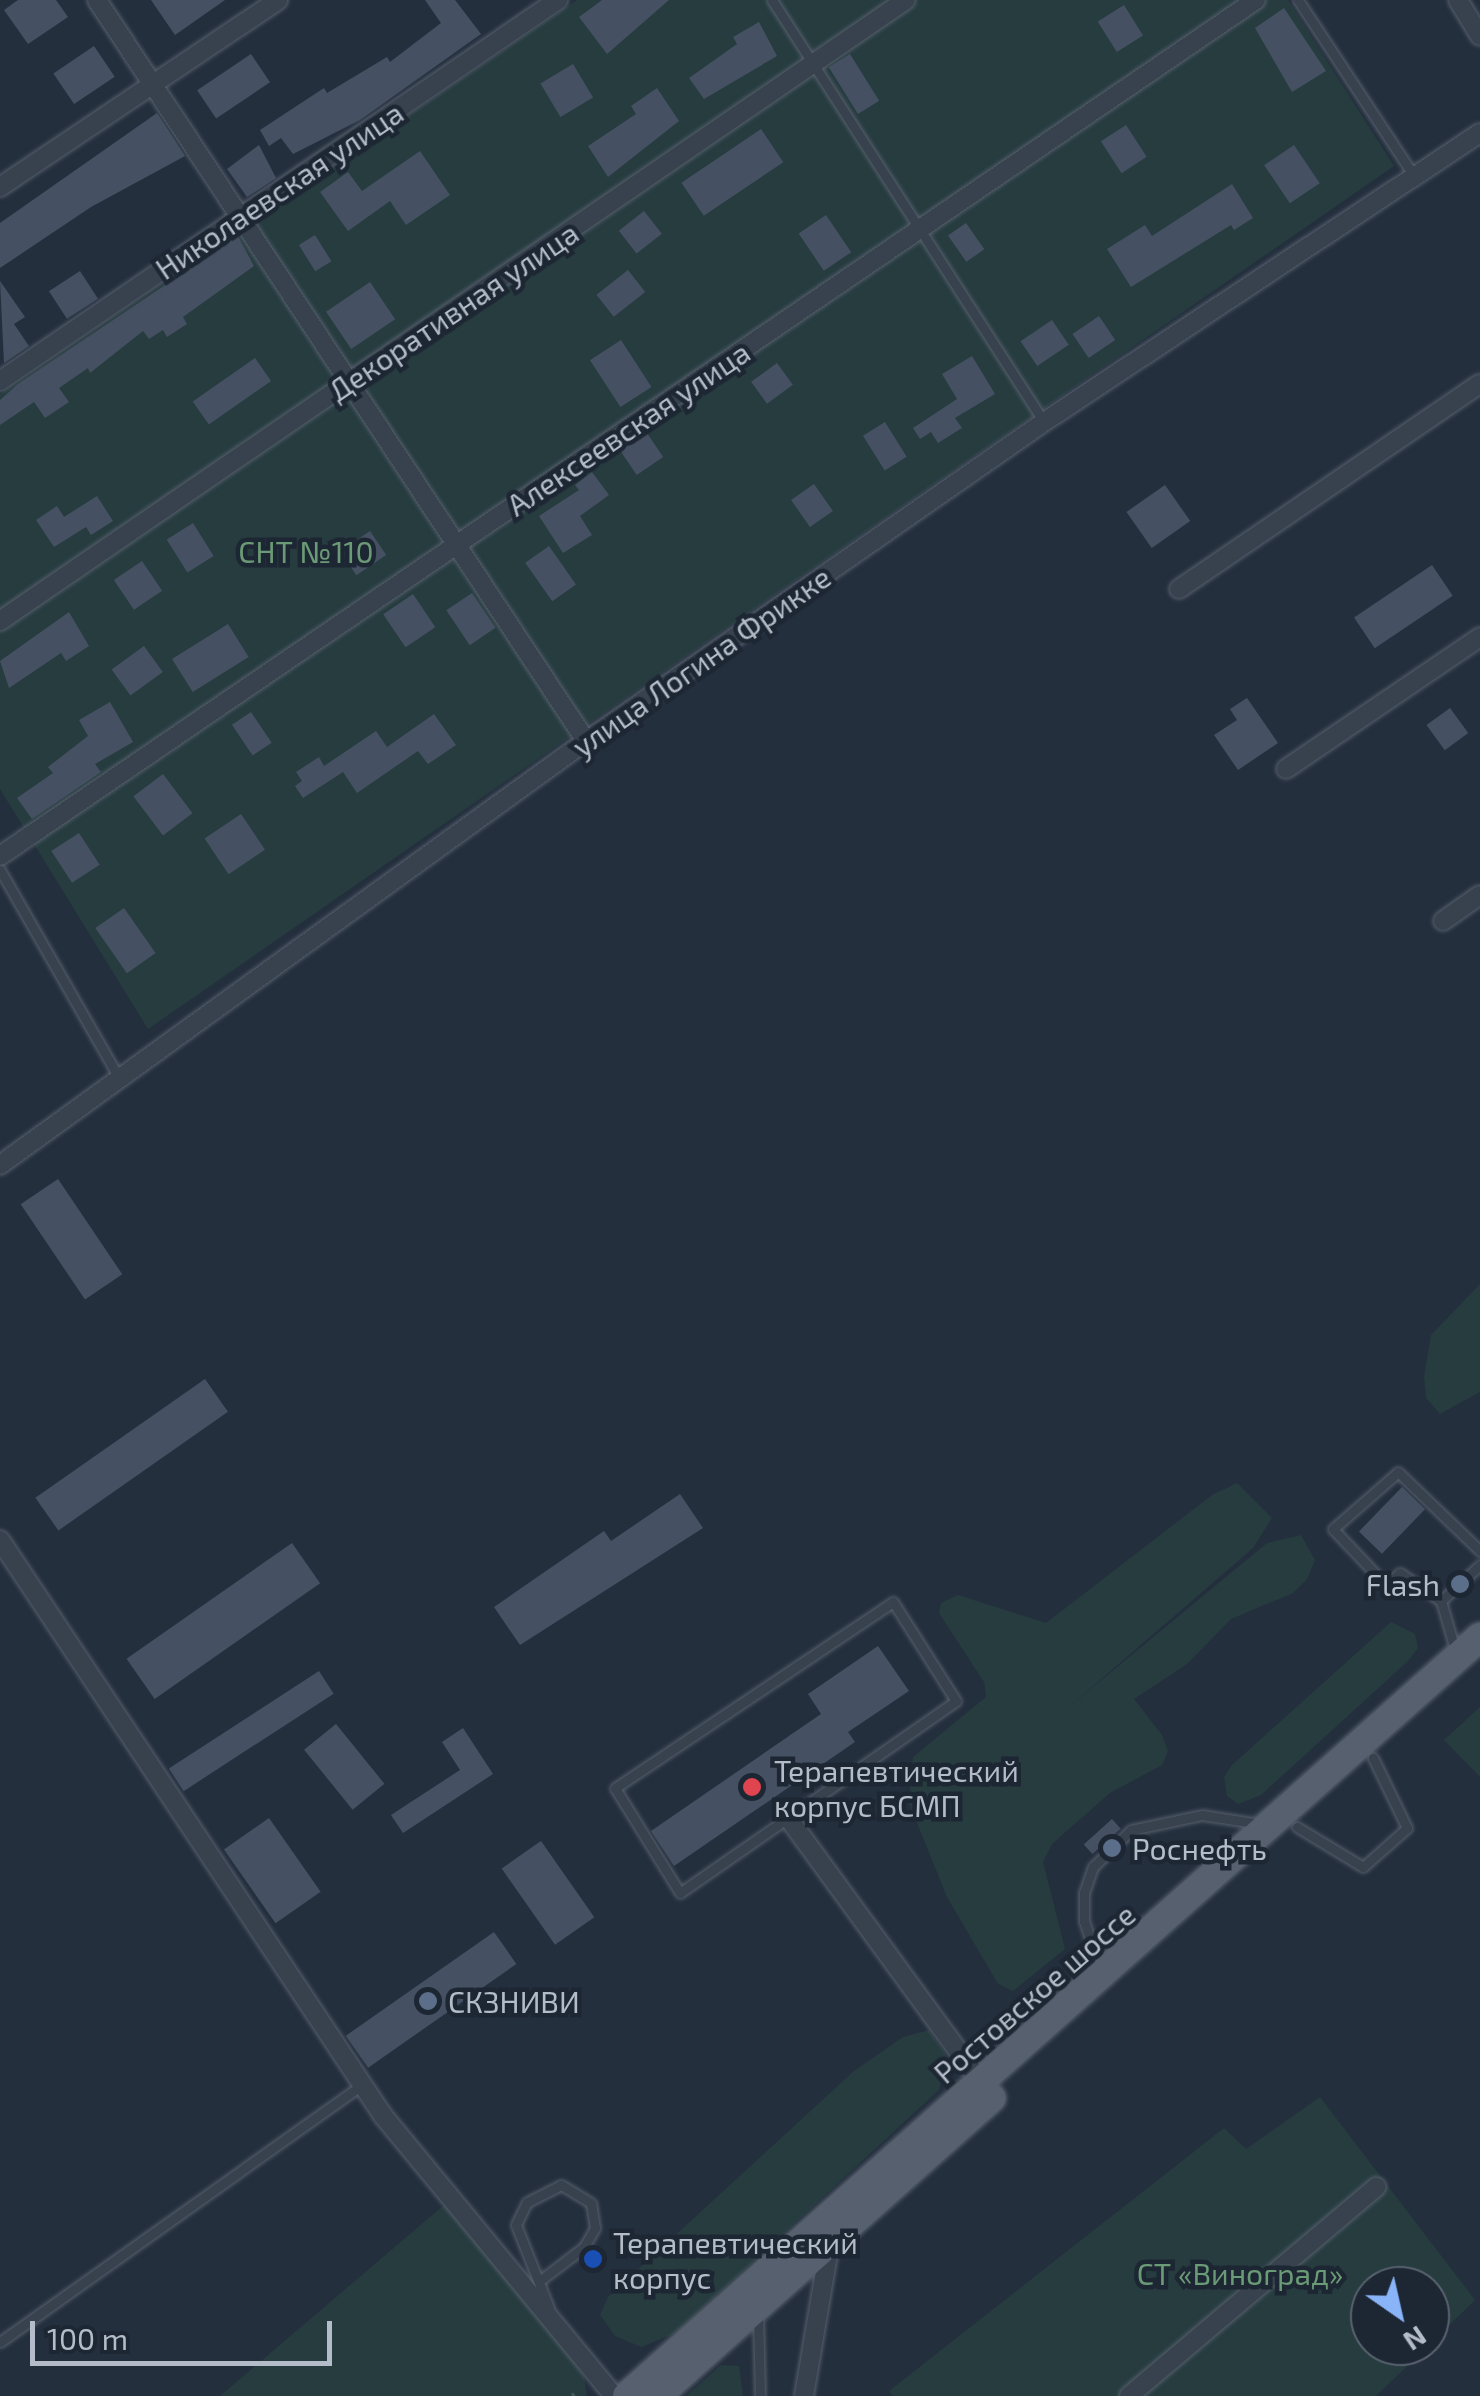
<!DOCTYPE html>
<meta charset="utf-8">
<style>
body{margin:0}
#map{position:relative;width:1480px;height:2396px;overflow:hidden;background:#242f3e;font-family:"Exo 2",sans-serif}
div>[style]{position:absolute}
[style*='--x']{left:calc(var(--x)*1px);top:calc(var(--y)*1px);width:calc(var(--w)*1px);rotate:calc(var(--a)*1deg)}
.green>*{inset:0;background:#263c3f}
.building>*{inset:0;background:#455162;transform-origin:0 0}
.path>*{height:4px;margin-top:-2px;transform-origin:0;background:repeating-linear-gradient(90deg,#44595c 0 8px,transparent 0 16px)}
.roads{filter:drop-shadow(0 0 2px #565f6c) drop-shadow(0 0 2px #565f6c)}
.service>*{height:9px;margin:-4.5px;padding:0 4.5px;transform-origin:4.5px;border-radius:4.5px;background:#38414e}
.minor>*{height:18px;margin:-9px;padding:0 9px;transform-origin:9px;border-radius:9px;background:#38414e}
.primary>*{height:28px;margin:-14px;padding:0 14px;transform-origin:14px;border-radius:14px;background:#56606e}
.dots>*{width:28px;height:28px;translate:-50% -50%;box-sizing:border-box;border:5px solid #1d2633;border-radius:50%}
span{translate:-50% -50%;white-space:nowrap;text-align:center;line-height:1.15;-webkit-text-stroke:9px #1d2633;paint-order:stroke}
.street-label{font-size:30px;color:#b4bcc9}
.park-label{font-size:30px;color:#6b9a76}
.poi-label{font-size:30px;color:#b4bcc9}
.right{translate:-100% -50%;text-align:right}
.left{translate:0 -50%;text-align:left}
.north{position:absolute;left:1350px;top:2266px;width:100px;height:100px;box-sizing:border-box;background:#1d2633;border:2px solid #59626f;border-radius:50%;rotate:146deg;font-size:28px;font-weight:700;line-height:40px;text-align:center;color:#b4bcc9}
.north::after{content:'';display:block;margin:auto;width:35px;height:45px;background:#8ab4f8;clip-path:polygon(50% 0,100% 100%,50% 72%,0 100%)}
.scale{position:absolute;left:30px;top:2321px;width:302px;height:45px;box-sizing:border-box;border:5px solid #b4bcc9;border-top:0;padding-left:12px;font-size:30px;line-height:35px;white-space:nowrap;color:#b4bcc9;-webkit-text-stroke:8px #1d2633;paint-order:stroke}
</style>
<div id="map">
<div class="green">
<div style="clip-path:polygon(577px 0,1288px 0,1394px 166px,148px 1029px,0 789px,0 394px)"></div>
<div style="clip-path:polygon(1480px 1284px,1480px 1392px,1440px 1414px,1426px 1398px,1424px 1377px,1431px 1335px)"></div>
<div style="clip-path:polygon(1237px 1483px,1272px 1518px,1253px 1548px,1070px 1706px,1267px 1543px,1301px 1535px,1315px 1560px,1307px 1579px,1293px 1593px,1231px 1619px,1187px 1664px,1134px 1699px,1162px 1735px,1168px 1751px,1162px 1765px,1110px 1793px,1052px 1844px,1043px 1862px,1065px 1949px,1013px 1991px,998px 1984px,947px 1897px,909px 1803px,913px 1757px,986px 1697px,984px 1682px,939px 1613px,941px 1603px,958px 1595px,1046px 1623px,1212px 1495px)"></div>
<div style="clip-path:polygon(1391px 1622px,1415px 1634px,1418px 1648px,1408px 1661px,1261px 1795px,1238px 1804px,1227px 1796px,1224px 1777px,1232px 1765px)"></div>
<div style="clip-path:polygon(1480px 1707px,1480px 1777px,1444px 1740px)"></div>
<div style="clip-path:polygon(929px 2030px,947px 2057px,939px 2090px,676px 2333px,641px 2347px,615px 2336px,600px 2315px,608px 2297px,854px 2071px,903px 2037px)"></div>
<div style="clip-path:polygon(1320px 2097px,1475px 2300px,1430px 2344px,1430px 2286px,1370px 2286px,1370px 2346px,1428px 2346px,1376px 2396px,893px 2396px,889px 2391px,1224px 2128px,1246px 2149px)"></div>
<div style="clip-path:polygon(444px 2205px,582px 2363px,587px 2396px,220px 2396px)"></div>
<div style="clip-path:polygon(721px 2365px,739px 2366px,743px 2396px,686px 2396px)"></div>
</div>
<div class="building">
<div style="clip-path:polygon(18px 0,56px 0,68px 17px,28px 44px,4px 10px)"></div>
<div style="clip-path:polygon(151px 0,225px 0,175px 35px)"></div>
<div style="clip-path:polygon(425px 0,455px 0,481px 34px,360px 120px,293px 154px,281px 138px,269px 146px,260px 130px,324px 88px,327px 93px,387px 57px,390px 62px,441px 23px)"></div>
<div style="clip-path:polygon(602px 0,669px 0,607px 54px,579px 17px)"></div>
<div style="left:1124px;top:5px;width:36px;height:31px;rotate:58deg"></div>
<div style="clip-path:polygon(1284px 8px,1326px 71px,1292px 92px,1255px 28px)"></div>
<div style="clip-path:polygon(759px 22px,777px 56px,704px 99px,689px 78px,737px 44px,733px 37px)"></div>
<div style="left:94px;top:46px;width:37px;height:49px;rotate:56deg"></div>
<div style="left:251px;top:54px;width:34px;height:65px;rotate:56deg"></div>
<div style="left:850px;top:54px;width:55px;height:25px;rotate:58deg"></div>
<div style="left:573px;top:64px;width:39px;height:38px;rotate:59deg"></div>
<div style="clip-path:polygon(657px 88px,679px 121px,608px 177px,588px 146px,636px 114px,631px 106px)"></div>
<div style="clip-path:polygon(157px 113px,185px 156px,91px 207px,0 268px,0 223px)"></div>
<div style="left:1126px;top:125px;width:38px;height:30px;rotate:57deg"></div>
<div style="left:761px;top:129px;width:40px;height:96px;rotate:56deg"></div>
<div style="clip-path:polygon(259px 145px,276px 178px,247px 197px,227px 169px)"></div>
<div style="left:1294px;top:145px;width:46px;height:36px;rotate:56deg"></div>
<div style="clip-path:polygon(420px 151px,450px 195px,406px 225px,390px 201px,348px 231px,320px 192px,348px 172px,362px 191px)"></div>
<div style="clip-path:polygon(1232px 184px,1253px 218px,1234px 230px,1231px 225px,1131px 287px,1107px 249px,1145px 225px,1152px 236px)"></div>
<div style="left:644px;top:211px;width:29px;height:32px;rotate:52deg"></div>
<div style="left:826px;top:215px;width:45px;height:33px;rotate:56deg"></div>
<div style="left:966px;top:223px;width:32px;height:22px;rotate:55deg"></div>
<div style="left:315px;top:235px;width:31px;height:19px;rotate:58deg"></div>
<div style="clip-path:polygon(238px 236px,254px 266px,183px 317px,187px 324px,167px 337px,163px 330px,149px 339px,143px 331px,90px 373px,88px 368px,59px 388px,69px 402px,45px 418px,34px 402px,0 425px,0 400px,18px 384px)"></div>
<div style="left:628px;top:270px;width:28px;height:40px;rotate:52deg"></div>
<div style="left:80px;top:271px;width:33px;height:37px;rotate:57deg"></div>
<div style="clip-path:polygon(0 281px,25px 317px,14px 324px,29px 346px,4px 363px)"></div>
<div style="left:370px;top:282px;width:45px;height:53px;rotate:56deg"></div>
<div style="left:1099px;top:316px;width:29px;height:32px;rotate:56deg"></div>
<div style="left:1052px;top:320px;width:30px;height:38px;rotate:56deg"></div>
<div style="left:621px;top:340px;width:56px;height:37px;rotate:57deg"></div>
<div style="clip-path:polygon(972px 356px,995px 394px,955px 418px,962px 428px,938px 443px,931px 432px,920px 439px,913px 428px,957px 399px,942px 374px)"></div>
<div style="left:255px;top:358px;width:28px;height:76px;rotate:55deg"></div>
<div style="left:777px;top:363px;width:27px;height:32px;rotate:54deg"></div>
<div style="left:885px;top:422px;width:41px;height:26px;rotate:58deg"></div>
<div style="left:647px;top:433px;width:29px;height:32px;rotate:56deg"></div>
<div style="clip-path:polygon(592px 472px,609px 495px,580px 516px,592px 535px,563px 553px,539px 516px,579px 490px,575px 485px)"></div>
<div style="left:814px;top:484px;width:33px;height:28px;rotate:55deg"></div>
<div style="left:1165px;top:485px;width:44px;height:47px;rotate:55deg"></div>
<div style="clip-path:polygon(97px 496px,113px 521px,91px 535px,86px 527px,54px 547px,36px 520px,57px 506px,64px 517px)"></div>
<div style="left:193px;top:523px;width:39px;height:31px;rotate:58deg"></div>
<div style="left:370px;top:531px;width:29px;height:36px;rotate:56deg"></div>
<div style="left:549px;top:546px;width:47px;height:29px;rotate:55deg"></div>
<div style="left:142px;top:561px;width:36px;height:34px;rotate:56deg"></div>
<div style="left:1432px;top:565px;width:37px;height:94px;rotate:56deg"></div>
<div style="left:472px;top:593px;width:42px;height:31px;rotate:56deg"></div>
<div style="left:413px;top:594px;width:40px;height:36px;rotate:56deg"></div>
<div style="clip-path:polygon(69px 612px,89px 646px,66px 661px,61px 653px,9px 688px,0 661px)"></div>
<div style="left:228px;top:624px;width:39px;height:66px;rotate:58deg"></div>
<div style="left:144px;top:646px;width:32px;height:40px;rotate:54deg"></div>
<div style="clip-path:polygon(1247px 698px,1278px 743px,1238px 770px,1214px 735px,1237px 720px,1230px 709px)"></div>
<div style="clip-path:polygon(110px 702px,133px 742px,95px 764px,101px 772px,32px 819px,17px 798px,53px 773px,48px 767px,88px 736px,79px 720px)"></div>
<div style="left:1450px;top:708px;width:31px;height:29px;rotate:54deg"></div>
<div style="left:251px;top:712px;width:37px;height:23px;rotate:56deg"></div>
<div style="clip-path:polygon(434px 714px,456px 745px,428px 764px,418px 751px,357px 793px,343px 772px,303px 798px,295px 786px,302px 781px,296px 772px,319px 757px,324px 766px,376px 731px,387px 747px)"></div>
<div style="left:163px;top:774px;width:49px;height:37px;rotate:53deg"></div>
<div style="left:241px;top:814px;width:43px;height:44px;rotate:56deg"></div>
<div style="left:79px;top:833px;width:38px;height:33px;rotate:57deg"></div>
<div style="left:124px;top:908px;width:55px;height:35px;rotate:55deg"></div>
<div style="left:58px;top:1179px;width:115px;height:45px;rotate:56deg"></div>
<div style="left:205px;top:1379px;width:40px;height:207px;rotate:55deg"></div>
<div style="left:1402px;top:1487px;width:32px;height:62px;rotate:44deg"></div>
<div style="clip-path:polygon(680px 1494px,703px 1528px,520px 1645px,494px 1607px,604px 1531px,611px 1541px)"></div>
<div style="left:292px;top:1543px;width:49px;height:202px;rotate:55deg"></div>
<div style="clip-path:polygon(878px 1646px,909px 1691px,848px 1732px,855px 1742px,674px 1866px,651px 1831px,821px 1714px,808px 1694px)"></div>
<div style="left:319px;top:1671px;width:27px;height:179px;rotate:57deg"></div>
<div style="left:336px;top:1724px;width:77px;height:41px;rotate:51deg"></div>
<div style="clip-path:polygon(463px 1728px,493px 1774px,403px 1833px,391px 1815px,460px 1770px,442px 1742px)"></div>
<div style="left:269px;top:1818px;width:90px;height:55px;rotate:55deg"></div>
<div style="left:1112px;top:1819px;width:13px;height:38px;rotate:48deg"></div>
<div style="left:541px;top:1841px;width:93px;height:48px;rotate:55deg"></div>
<div style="left:494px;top:1932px;width:39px;height:181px;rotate:55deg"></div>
</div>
<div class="path">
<div style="--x:572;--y:2396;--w:3;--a:-45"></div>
</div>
<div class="roads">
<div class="service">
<div style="--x:772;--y:0;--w:502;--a:57.2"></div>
<div style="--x:1298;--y:0;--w:211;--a:56.6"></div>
<div style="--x:0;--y:870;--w:235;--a:60.2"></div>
<div style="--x:1441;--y:1601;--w:50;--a:-145.7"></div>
<div style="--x:1400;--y:1573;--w:18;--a:139"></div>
<div style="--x:1386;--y:1585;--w:77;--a:-133.4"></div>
<div style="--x:1333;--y:1529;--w:86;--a:-41.2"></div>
<div style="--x:1398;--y:1472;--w:114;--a:43.9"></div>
<div style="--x:893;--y:1602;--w:117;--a:57.5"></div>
<div style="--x:956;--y:1701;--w:336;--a:145.2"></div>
<div style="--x:680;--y:1893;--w:123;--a:-121.8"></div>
<div style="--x:615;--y:1788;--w:334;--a:-33.8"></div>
<div style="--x:1456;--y:1653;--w:54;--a:-106.1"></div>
<div style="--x:1441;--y:1601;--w:53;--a:-42.7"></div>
<div style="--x:1297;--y:1827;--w:77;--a:31.2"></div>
<div style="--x:1363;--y:1867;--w:59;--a:-41.6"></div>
<div style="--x:1407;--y:1828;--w:78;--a:-115.9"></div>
<div style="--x:1100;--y:1967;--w:49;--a:-109.2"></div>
<div style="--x:1084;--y:1921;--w:28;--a:-90"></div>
<div style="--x:1084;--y:1893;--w:28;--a:-71"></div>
<div style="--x:1093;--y:1867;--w:53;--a:-44.2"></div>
<div style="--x:1131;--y:1830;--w:73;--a:-11.9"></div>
<div style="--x:1202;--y:1815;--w:60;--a:8.7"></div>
<div style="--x:542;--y:2279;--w:53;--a:-37.3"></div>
<div style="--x:584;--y:2247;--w:22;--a:-60"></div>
<div style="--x:595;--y:2228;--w:25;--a:-99"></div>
<div style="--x:591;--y:2203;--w:35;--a:-149"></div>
<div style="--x:561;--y:2185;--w:38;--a:153"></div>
<div style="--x:527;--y:2202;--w:25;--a:116"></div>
<div style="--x:516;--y:2225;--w:89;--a:68.3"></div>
<div style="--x:758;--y:2314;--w:82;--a:88.6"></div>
<div style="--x:0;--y:2342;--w:444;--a:-35.4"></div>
</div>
<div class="minor">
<div style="--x:97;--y:0;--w:888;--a:56.58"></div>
<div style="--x:1458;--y:0;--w:42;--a:58.6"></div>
<div style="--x:0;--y:187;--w:335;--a:-33.9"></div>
<div style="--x:0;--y:381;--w:676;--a:-34.33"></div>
<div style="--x:1179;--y:589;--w:364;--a:-34.3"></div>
<div style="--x:0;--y:621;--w:1098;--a:-34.43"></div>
<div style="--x:1286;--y:769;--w:235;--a:-34.2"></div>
<div style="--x:0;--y:856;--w:1520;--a:-34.28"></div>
<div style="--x:1443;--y:921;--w:45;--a:-35.1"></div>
<div style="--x:0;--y:1165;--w:723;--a:-35.89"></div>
<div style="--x:586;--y:741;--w:558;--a:-34.86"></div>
<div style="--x:1044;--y:422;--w:523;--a:-33.54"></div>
<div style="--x:0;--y:1540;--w:693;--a:56.36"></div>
<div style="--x:384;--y:2117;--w:362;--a:50.5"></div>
<div style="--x:789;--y:1819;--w:326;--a:53.9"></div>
<div style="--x:804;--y:2396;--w:155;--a:-80.4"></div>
<div style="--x:1129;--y:2396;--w:324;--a:-40.2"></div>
</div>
<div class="primary">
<div style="--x:627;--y:2396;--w:1142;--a:-41.66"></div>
<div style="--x:657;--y:2396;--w:448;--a:-41.7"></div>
</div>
</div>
<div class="dots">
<div style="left:1460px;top:1584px;background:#5c6f8a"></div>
<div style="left:752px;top:1787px;background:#e0444e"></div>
<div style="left:1112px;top:1848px;background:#5c6f8a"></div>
<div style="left:428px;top:2001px;background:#5c6f8a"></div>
<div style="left:593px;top:2259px;background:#1a4fb4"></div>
</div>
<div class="street-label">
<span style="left:279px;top:190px;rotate:-34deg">Николаевская улица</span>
<span style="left:453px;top:311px;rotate:-34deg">Декоративная улица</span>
<span style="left:628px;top:428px;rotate:-34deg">Алексеевская улица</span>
<span style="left:701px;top:661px;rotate:-35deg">улица Логина Фрикке</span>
<span style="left:1034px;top:1993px;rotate:-41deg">Ростовское шоссе</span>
</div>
<div class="park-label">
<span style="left:306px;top:551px">СНТ №110</span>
<span style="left:1240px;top:2273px">СТ «Виноград»</span>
</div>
<div class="poi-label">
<span class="right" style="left:1440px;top:1584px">Flash</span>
<span class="left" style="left:774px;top:1787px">Терапевтический<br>корпус БСМП</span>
<span class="left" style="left:1132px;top:1848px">Роснефть</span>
<span class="left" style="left:448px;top:2001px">СКЗНИВИ</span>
<span class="left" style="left:613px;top:2259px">Терапевтический<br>корпус</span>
</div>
<div class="north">N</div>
<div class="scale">100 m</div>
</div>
